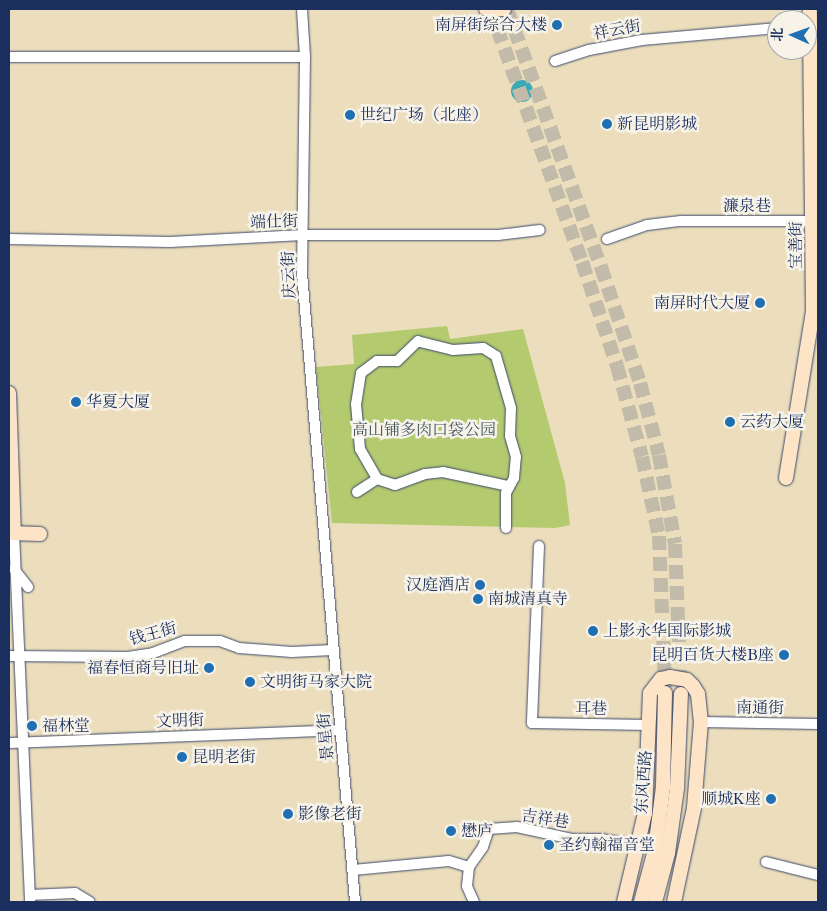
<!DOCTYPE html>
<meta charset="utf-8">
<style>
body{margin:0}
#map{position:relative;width:827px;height:911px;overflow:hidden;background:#ecdebc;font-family:Cardo,"Noto Serif SC",serif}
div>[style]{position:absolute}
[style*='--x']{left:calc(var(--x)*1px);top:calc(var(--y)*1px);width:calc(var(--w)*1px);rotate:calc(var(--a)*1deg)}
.green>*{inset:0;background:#b3ca6f}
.water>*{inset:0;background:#39aab6}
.round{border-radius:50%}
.secondary-tunnel>*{height:14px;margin-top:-7px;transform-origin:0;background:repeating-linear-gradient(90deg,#c2bba9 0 14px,transparent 0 21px)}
.roads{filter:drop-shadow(0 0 1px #3a496c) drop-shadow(0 0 1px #3a496c)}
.street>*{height:10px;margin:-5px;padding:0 5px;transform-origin:5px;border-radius:5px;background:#fff}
.secondary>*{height:14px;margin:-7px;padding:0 7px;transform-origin:7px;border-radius:7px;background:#fee4c6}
.dots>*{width:14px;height:14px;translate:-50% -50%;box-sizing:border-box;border:2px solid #f7f3e8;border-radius:50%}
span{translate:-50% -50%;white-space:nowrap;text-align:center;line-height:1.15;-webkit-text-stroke:5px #f7f3e8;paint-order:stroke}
.poi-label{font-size:16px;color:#1b2f5e}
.right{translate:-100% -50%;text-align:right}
.left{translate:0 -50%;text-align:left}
.street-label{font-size:16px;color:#1b2f5e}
.park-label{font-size:16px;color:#415662}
.frame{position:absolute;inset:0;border:10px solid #1b2f5e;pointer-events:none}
.north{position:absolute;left:767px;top:10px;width:50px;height:50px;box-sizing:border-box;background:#f7f3e8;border:1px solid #9fa5b1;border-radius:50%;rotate:272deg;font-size:14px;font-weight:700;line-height:20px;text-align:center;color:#1b2f5e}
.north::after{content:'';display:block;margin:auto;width:18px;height:22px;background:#1f6fb2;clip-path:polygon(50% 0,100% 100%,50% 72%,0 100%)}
</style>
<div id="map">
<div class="green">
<div style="clip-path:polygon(447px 326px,450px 339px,523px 329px,565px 483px,570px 525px,555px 528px,332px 523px,316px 367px,354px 364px,352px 335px)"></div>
</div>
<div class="water">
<div class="round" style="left:511px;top:80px;width:22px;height:22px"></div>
</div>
<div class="secondary-tunnel">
<div style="--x:490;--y:9;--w:269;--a:70"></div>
<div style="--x:582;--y:262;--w:110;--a:71.4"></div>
<div style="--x:617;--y:366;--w:94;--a:74.6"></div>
<div style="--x:642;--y:457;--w:81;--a:77.9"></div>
<div style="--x:659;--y:536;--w:152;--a:87.7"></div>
<div style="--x:507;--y:9;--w:275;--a:70"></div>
<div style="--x:601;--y:267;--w:122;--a:71.4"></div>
<div style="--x:640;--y:383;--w:74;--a:75.2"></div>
<div style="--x:659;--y:455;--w:90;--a:79.8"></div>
<div style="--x:675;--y:544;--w:150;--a:87.7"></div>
</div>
<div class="roads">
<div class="street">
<div style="--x:302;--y:9;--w:48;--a:86.4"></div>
<div style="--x:305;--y:57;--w:216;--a:90.8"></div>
<div style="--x:302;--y:273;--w:631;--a:85.18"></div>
<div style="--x:9;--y:57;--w:296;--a:0"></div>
<div style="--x:555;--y:61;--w:36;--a:-18"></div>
<div style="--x:589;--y:50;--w:54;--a:-10.7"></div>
<div style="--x:642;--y:40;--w:136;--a:-5.1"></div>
<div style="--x:9;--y:239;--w:161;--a:1.1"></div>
<div style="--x:170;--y:242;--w:133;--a:-3"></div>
<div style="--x:303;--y:235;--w:195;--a:0"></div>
<div style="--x:498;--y:235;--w:42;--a:-6.8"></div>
<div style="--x:607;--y:239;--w:42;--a:-19.3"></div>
<div style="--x:647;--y:225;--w:34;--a:-7"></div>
<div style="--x:681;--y:221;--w:133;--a:0"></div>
<div style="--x:357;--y:492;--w:24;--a:-33"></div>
<div style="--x:506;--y:528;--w:35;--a:-90"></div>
<div style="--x:506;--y:493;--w:17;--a:-62"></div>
<div style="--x:514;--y:478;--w:21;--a:-85"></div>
<div style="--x:516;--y:457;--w:22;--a:-106"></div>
<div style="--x:510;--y:436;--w:28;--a:-88"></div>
<div style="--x:511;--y:408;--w:54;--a:-106.1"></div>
<div style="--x:496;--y:356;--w:15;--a:-148"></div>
<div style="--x:483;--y:348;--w:30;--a:176"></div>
<div style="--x:453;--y:350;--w:36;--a:-166"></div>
<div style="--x:418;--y:341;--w:29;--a:136"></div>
<div style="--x:397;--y:361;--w:20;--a:180"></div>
<div style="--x:377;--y:361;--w:20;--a:143"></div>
<div style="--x:361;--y:373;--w:31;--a:99"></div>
<div style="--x:356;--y:404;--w:45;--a:84.9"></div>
<div style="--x:360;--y:449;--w:34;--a:60"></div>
<div style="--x:377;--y:479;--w:19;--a:18"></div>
<div style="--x:395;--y:485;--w:32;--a:-20"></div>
<div style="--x:425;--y:474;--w:18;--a:-6"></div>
<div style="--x:443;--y:472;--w:66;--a:12.2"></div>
<div style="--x:14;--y:533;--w:369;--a:87.5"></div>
<div style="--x:539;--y:546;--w:177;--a:92.3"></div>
<div style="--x:532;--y:723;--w:117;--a:1"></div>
<div style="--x:14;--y:569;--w:23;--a:52"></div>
<div style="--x:9;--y:656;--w:119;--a:0.5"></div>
<div style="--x:128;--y:657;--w:25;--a:-9"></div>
<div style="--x:153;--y:653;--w:34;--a:-21"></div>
<div style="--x:185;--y:641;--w:35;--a:0"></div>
<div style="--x:220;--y:641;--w:20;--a:20"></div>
<div style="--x:239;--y:648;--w:53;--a:4.3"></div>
<div style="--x:292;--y:652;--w:41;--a:-2.8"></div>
<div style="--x:701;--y:722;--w:117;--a:1"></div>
<div style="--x:9;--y:743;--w:331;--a:-2.2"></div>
<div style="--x:766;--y:862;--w:54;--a:14"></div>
<div style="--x:353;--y:870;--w:96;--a:-5.4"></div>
<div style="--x:449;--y:861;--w:21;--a:17"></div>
<div style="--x:30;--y:895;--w:45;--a:-2.5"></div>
<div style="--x:75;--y:893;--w:17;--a:31"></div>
<div style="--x:474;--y:902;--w:17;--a:-114"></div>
<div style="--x:467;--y:886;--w:19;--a:-84"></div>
<div style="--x:469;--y:867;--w:24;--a:-55"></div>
<div style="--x:483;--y:847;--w:19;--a:-72"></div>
<div style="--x:489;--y:829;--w:28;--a:-4"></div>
<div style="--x:517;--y:827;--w:56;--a:12.3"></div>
<div style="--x:572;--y:839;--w:29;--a:0"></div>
<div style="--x:601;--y:839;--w:38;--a:9"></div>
</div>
<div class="secondary">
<div style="--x:486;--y:9;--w:18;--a:0"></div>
<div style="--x:9;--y:393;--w:140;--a:88"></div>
<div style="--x:786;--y:478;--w:168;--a:-80.8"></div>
<div style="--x:813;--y:312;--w:303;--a:-90.6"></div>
<div style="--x:9;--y:533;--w:31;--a:2"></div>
<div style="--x:624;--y:902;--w:91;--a:-76.7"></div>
<div style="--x:645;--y:813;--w:120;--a:-87.6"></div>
<div style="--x:650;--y:693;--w:18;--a:-52"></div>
<div style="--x:661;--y:679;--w:9;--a:-13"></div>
<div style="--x:670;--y:677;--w:17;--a:10"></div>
<div style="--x:687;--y:680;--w:8;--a:45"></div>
<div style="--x:693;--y:686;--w:9;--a:58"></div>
<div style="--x:698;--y:694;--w:28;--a:84"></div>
<div style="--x:701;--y:722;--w:86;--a:94.7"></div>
<div style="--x:694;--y:808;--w:96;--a:102"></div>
<div style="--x:641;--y:902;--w:54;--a:-74.9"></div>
<div style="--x:655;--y:850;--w:64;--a:-82.8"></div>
<div style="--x:663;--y:787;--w:94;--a:-88.8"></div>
<div style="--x:655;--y:902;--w:51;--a:-75.1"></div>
<div style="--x:668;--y:853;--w:66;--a:-82.1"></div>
<div style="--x:677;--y:788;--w:94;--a:-87.6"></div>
</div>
</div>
<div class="dots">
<div style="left:557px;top:25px;background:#1f6fb2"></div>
<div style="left:350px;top:115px;background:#1f6fb2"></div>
<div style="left:607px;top:124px;background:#1f6fb2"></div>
<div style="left:760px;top:303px;background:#1f6fb2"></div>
<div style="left:76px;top:402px;background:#1f6fb2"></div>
<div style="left:730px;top:422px;background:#1f6fb2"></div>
<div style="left:480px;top:585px;background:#1f6fb2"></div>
<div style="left:478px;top:599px;background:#1f6fb2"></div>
<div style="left:593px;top:631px;background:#1f6fb2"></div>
<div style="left:784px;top:655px;background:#1f6fb2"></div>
<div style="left:209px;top:668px;background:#1f6fb2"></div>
<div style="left:250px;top:682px;background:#1f6fb2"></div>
<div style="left:32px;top:726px;background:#1f6fb2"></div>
<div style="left:182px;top:757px;background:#1f6fb2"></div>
<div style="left:771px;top:799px;background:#1f6fb2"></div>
<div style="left:288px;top:814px;background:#1f6fb2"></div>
<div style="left:451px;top:831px;background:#1f6fb2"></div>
<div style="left:549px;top:845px;background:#1f6fb2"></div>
</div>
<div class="poi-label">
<span class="right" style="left:547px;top:25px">南屏街综合大楼</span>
<span class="left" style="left:360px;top:115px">世纪广场（北座）</span>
<span class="left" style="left:617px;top:124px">新昆明影城</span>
<span class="right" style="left:750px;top:303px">南屏时代大厦</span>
<span class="left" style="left:86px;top:402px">华夏大厦</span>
<span class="left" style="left:740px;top:422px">云药大厦</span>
<span class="right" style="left:470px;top:585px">汉庭酒店</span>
<span class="left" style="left:488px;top:599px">南城清真寺</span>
<span class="left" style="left:603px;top:631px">上影永华国际影城</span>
<span class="right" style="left:774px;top:655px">昆明百货大楼B座</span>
<span class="right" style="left:199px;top:668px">福春恒商号旧址</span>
<span class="left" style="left:260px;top:682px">文明街马家大院</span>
<span class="left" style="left:42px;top:726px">福林堂</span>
<span class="left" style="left:192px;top:757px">昆明老街</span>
<span class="right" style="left:761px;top:799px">顺城K座</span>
<span class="left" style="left:298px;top:814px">影像老街</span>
<span class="left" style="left:461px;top:831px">懋庐</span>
<span class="left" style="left:559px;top:845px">圣约翰福音堂</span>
</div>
<div class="street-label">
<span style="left:617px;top:30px;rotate:-10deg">祥云街</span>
<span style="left:747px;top:206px">濂泉巷</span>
<span style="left:274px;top:222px;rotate:-2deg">端仕街</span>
<span style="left:796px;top:245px;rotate:-90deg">宝善街</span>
<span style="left:289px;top:275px;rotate:-92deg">庆云街</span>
<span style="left:153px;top:634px;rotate:-15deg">钱王街</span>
<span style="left:760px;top:708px;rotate:1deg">南通街</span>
<span style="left:591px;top:709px;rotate:1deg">耳巷</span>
<span style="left:180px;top:721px;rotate:-2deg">文明街</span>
<span style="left:326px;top:737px;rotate:-95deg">景星街</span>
<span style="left:644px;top:782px;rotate:-86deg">东风西路</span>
<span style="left:545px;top:819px;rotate:9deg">吉祥巷</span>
</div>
<div class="park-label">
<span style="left:424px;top:430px">高山铺多肉口袋公园</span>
</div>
<div class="frame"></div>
<div class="north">北</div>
</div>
